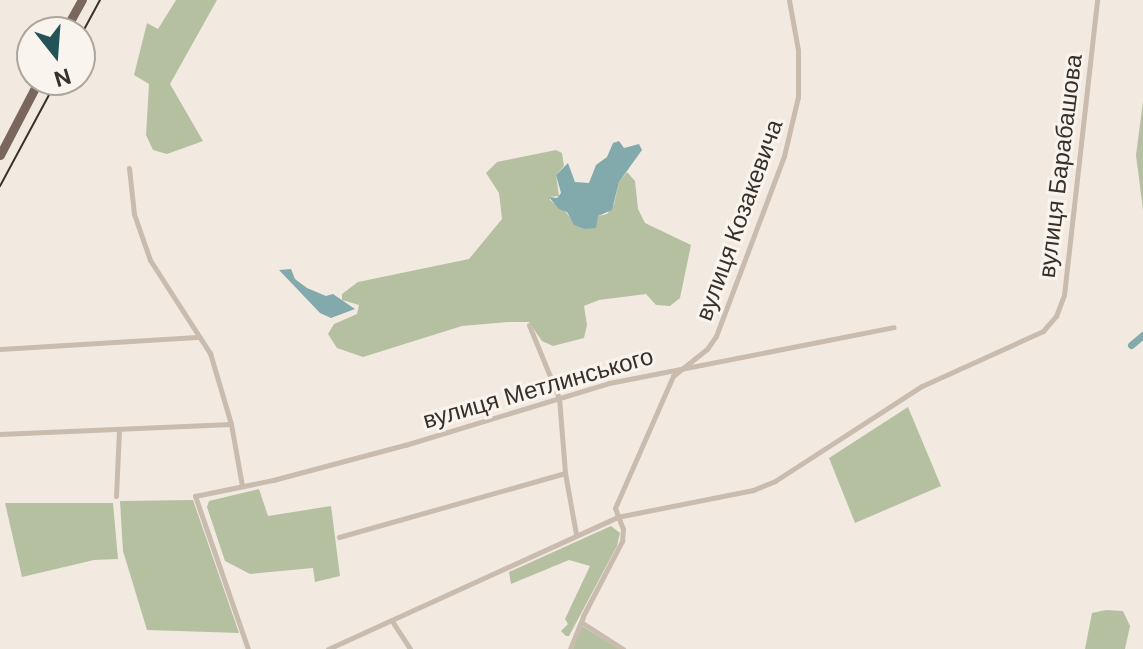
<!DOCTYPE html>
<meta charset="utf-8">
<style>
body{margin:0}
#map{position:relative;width:1143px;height:649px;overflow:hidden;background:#f2eae1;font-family:"DM Sans",sans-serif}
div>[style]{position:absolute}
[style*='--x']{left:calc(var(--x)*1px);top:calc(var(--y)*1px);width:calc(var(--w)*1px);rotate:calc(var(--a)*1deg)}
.green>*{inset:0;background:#b5c0a1}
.water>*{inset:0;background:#82aaad}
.canal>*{height:7px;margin:-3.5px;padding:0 3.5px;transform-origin:3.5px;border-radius:3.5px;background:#82aaad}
.street>*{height:5px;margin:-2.5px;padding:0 2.5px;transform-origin:2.5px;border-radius:2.5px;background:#c9bbad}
.primary>*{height:9px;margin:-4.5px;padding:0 4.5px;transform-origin:4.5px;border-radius:4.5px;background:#79675e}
.tram>*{height:2px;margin:-1px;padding:0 1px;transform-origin:1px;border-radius:1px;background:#38302b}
span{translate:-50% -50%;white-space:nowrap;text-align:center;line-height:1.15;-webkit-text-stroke:6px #f9f4ed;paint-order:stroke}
.street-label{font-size:24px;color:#38302b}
.north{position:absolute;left:16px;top:16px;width:80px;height:80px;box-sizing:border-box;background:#f9f4ed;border:2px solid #aca69f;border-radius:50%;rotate:163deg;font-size:22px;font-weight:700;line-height:32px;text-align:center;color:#38302b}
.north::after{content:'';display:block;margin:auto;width:28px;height:36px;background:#235357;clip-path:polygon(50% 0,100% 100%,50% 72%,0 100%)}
</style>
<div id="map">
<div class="green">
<div style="clip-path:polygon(176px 0,217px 0,170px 84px,203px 141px,167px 154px,153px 150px,146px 135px,149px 84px,134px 75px,147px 23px,158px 29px)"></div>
<div style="clip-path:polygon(1143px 102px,1143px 210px,1136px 155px)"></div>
<div style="clip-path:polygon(556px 150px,562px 153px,564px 166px,556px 175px,559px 196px,550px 197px,550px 200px,566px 212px,575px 225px,584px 229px,598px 216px,607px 214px,614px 204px,619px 182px,627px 172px,635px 181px,638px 209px,645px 223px,691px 245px,680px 298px,670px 306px,656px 305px,646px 294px,599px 300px,584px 306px,587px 325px,584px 338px,553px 346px,542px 341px,529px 322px,508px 322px,462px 326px,363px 357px,337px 348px,328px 334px,334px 324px,357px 314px,359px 305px,342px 300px,342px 294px,358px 282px,469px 259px,502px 219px,499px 193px,486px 173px,497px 162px)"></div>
<div style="clip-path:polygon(908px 407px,941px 486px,855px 523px,829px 458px)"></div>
<div style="clip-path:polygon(259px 489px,268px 516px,331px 506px,340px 576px,315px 582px,313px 568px,250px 574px,225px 561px,207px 507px,209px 501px)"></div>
<div style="clip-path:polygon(193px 500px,239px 633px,147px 630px,123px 551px,120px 501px)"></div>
<div style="clip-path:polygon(5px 503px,113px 503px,118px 559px,94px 560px,22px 577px)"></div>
<div style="clip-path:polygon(611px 526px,620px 533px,617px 546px,569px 636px,566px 636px,561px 631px,568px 624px,565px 619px,590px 566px,569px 560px,511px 584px,509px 572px)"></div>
<div style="clip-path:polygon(1106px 610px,1123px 611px,1130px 626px,1125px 649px,1085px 649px,1092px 613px)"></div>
<div style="clip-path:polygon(582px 626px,619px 649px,573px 649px)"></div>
</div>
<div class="water">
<div style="clip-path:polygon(619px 141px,624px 148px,639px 144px,642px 150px,619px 182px,612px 210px,598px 216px,596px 228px,584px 229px,574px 225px,567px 212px,559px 209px,549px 197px,557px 198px,561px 193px,556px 175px,568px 163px,575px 182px,589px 183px,596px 165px,607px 157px,613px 143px)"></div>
<div style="clip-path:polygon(291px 269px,295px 279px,307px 288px,326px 296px,333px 294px,355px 309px,331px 318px,320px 313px,279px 270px)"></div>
</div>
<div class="canal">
<div style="--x:1131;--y:345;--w:16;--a:-40"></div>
</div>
<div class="street">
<div style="--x:129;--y:168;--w:46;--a:83.8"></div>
<div style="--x:134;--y:214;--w:49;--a:70.8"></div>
<div style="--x:150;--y:260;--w:111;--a:57.2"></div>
<div style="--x:210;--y:353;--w:74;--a:73.5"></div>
<div style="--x:231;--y:424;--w:63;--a:79.9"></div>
<div style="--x:529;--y:325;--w:79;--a:67.7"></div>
<div style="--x:559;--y:398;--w:75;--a:85.4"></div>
<div style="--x:565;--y:473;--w:62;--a:79.8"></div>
<div style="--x:0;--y:349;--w:197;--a:-3.5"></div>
<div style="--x:0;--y:434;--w:231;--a:-2.5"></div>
<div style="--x:116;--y:496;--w:65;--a:-87.4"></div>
<div style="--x:339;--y:537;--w:235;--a:-15.8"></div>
<div style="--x:392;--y:621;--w:33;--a:57"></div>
<div style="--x:581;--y:622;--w:50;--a:32.7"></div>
<div style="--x:248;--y:649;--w:162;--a:-109.1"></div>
<div style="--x:195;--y:496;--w:80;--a:-11.6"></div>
<div style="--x:273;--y:480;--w:137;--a:-14.9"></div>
<div style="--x:405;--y:445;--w:213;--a:-16.9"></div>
<div style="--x:609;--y:383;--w:290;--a:-11.1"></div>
<div style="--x:328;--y:649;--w:318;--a:-24.5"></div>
<div style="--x:617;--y:517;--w:139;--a:-11.2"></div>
<div style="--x:753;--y:490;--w:24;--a:-22"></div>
<div style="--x:775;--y:481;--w:175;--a:-32.9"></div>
<div style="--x:922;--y:386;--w:133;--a:-24.4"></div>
<div style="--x:1043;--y:331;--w:20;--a:-49"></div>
<div style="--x:1056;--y:316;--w:22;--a:-69"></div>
<div style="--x:1064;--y:295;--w:297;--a:-83.6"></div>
<div style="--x:570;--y:649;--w:35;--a:-68"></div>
<div style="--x:583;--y:616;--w:85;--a:-62.5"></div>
<div style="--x:622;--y:541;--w:12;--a:-85"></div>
<div style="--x:623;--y:529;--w:22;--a:-111"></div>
<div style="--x:615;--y:508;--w:144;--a:-66.3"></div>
<div style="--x:673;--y:376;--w:43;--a:-38.5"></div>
<div style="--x:707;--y:349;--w:16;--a:-55"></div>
<div style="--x:716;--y:336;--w:192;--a:-69.3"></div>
<div style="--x:784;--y:156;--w:61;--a:-76.7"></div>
<div style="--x:798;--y:97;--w:47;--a:-90"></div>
<div style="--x:798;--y:50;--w:51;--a:-100.2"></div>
</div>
<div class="primary">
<div style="--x:64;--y:32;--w:37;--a:-61"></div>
<div style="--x:0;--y:155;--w:85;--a:-62.5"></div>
</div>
<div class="tram">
<div style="--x:80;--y:37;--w:42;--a:-61.6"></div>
<div style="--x:0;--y:186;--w:120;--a:-61.7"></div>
</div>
<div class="street-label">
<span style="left:1060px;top:166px;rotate:-83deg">вулиця Барабашова</span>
<span style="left:739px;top:220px;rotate:-70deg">вулиця Козакевича</span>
<span style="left:538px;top:388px;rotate:-16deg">вулиця Метлинського</span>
</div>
<div class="north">N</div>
</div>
